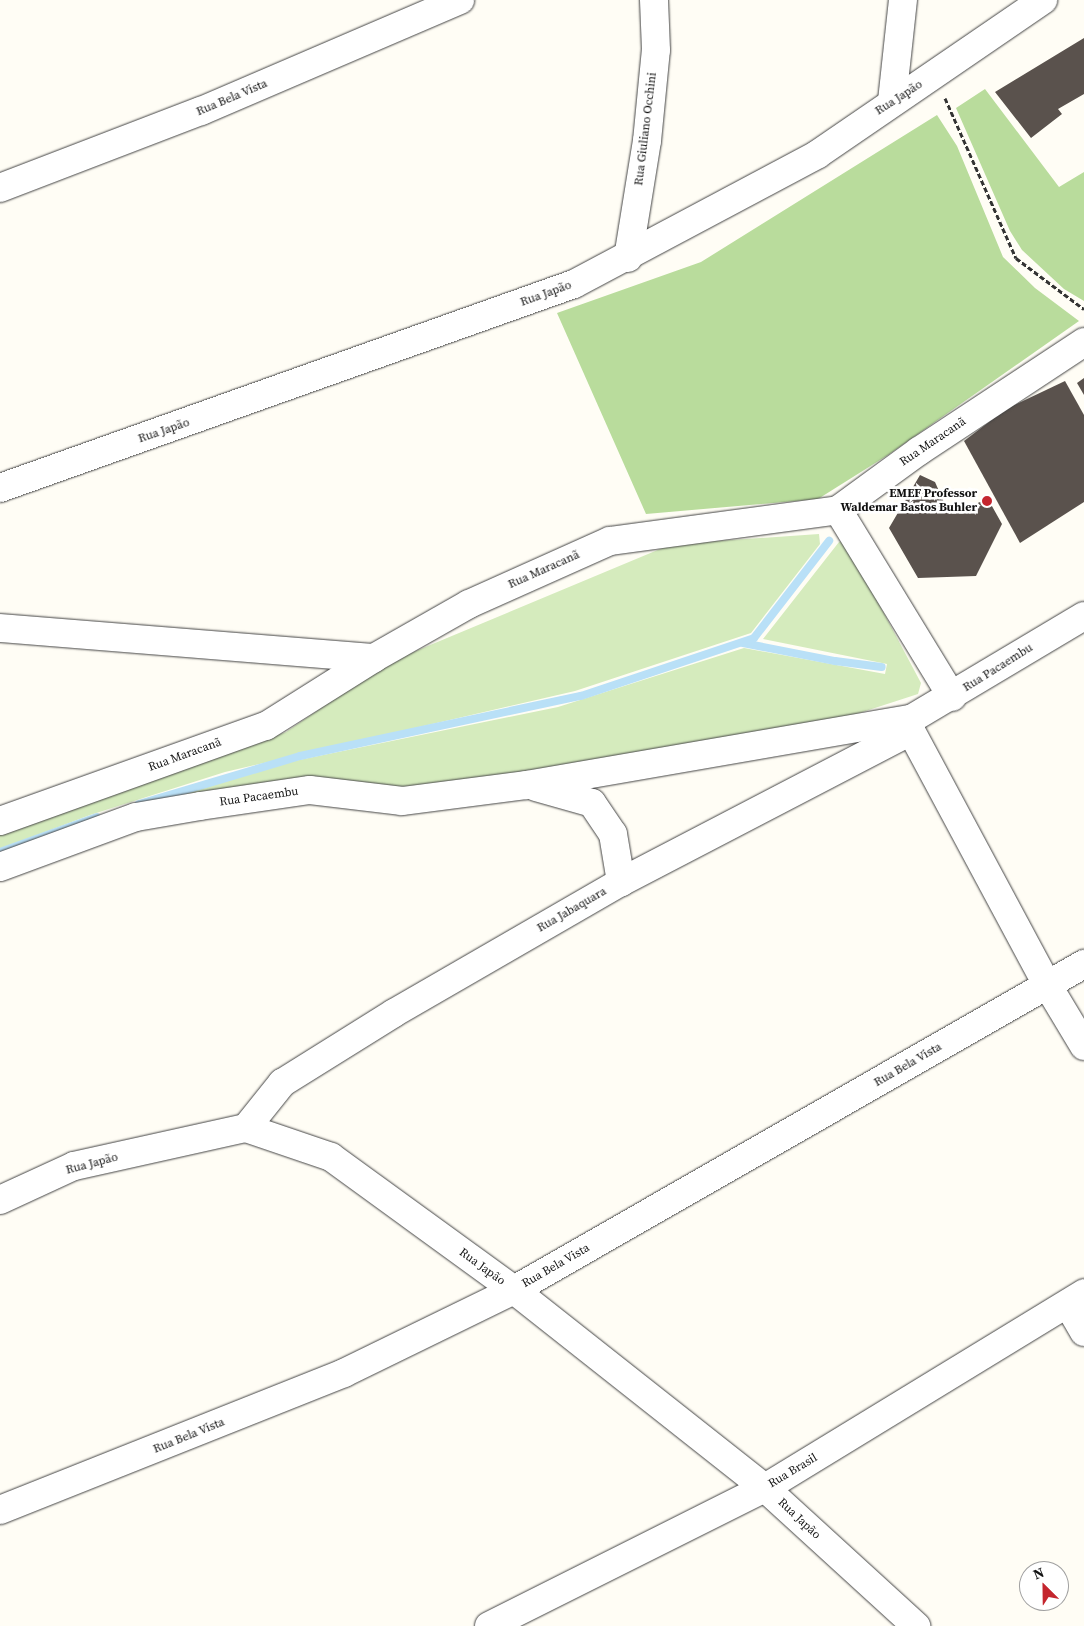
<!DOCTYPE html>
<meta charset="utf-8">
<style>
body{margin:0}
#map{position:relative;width:1084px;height:1626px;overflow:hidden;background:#fffdf5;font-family:"Source Serif 4",serif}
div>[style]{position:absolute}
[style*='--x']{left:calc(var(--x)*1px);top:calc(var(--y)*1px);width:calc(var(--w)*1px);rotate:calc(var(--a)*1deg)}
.green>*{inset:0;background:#d5ebbd}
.forest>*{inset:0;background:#b9dc9c}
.stream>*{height:8px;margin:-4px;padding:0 4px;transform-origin:4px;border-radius:4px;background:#b9e0f7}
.building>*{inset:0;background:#5a524d}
.path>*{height:3px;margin-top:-1.5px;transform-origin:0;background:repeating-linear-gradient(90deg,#333 0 5px,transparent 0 7.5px)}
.roads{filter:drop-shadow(0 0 1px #444) drop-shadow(0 0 1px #444)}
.minor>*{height:28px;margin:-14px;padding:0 14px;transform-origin:14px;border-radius:14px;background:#fff}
.dots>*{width:14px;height:14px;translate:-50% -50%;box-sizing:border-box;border:2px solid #fff;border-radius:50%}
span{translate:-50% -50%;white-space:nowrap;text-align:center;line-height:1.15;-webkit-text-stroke:5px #fff;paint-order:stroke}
.street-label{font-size:12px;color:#111}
.poi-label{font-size:12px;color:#111;font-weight:700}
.right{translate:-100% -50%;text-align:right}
.north{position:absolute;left:1019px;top:1561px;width:50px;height:50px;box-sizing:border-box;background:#fff;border:1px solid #a0a0a0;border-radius:50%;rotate:337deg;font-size:14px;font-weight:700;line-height:20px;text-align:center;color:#111}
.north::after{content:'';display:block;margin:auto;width:18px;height:22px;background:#c4262e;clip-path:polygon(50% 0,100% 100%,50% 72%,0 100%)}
</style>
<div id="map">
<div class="green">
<div style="clip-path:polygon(819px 534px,820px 544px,751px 633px,575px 691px,225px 772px,90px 815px,0 849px,0 835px,286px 732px,387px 663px,672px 544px)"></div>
<div style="clip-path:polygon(845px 540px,921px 683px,918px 694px,841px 719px,402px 794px,312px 786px,167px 798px,294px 761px,558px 707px,744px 648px,885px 674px,887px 664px,763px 639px,839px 542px)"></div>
</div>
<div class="forest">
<div style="clip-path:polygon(985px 89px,1059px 187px,1084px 172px,1084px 301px,1064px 289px,1022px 250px,1010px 231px,956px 108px)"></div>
<div style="clip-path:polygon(937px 115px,957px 146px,1003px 257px,1035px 288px,1079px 321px,888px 455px,818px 499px,646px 514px,557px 313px,701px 262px)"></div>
</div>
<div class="stream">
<div style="--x:743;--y:643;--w:94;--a:11.1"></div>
<div style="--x:835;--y:661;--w:47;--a:7.3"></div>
<div style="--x:139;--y:804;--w:168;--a:-16.6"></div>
<div style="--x:300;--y:756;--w:287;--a:-12.1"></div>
<div style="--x:581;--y:696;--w:182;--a:-18.5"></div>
<div style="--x:754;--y:638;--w:123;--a:-52.3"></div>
<div style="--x:0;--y:852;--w:103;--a:-19.8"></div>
</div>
<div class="building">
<div style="clip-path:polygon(1084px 38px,1084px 94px,1058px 109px,1062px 114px,1031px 138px,995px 92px)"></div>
<div style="clip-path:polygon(1084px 378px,1084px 395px,1077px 383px)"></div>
<div style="clip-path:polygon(1065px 381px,1084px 415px,1084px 502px,1020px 543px,964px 441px,1006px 409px)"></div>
<div style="clip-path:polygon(920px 475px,935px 482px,949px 514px,988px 499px,1002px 524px,976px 576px,918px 578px,889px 528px)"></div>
</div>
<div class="path">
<div style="--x:945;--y:98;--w:175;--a:66.1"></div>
<div style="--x:1016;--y:258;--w:85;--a:36.9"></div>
</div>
<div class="roads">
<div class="minor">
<div style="--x:892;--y:101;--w:102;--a:-83.8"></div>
<div style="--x:0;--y:188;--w:215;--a:-21"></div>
<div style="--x:201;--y:111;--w:282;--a:-23.2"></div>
<div style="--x:628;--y:258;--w:119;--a:-80.8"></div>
<div style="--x:647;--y:141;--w:91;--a:-84.4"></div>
<div style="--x:656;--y:50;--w:50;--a:-92.3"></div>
<div style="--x:0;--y:488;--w:609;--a:-19.57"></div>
<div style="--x:574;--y:284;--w:276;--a:-28"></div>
<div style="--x:818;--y:154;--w:273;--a:-34.4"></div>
<div style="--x:838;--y:510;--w:219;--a:58.6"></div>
<div style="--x:0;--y:628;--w:375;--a:4.6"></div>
<div style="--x:911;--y:731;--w:289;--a:61.8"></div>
<div style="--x:1048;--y:986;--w:70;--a:59"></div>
<div style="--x:536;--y:787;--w:58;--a:15.9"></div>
<div style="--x:592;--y:803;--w:37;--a:56"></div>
<div style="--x:613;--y:834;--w:49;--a:80.5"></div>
<div style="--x:0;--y:821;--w:282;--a:-19.7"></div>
<div style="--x:266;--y:726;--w:128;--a:-32.2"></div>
<div style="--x:374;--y:658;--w:109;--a:-29.6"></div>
<div style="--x:469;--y:604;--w:154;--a:-24.1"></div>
<div style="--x:610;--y:541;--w:230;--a:-7.7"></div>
<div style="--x:838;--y:510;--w:100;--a:-36.1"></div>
<div style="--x:919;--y:451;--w:198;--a:-33.4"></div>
<div style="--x:0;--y:867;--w:145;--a:-20.2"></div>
<div style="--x:136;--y:817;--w:65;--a:-9.8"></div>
<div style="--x:200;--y:806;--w:111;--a:-8.3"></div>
<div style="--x:310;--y:790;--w:93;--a:6.8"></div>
<div style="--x:402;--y:801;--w:126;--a:-7.3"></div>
<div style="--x:527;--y:785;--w:390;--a:-9.8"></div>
<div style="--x:911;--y:719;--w:201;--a:-30.8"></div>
<div style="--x:246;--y:1128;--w:58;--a:-51.3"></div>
<div style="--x:282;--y:1083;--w:132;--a:-32"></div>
<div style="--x:394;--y:1013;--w:262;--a:-30"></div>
<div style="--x:621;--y:882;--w:327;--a:-27.5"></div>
<div style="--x:911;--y:731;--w:12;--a:-90"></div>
<div style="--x:0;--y:1200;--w:81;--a:-24.7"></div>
<div style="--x:74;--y:1166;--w:176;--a:-12.5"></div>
<div style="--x:246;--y:1128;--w:90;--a:18.8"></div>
<div style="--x:331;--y:1157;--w:226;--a:36"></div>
<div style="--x:514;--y:1290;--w:320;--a:38.3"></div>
<div style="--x:765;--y:1488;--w:205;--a:42.4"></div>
<div style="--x:1069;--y:1306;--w:30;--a:60"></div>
<div style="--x:0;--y:1510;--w:370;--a:-21.7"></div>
<div style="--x:344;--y:1373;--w:189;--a:-26"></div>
<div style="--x:514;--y:1290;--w:657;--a:-29.77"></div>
<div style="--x:489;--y:1626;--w:309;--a:-26.6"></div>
<div style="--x:765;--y:1488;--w:374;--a:-31.4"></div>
</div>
</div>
<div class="dots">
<div style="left:987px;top:501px;background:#c4262e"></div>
</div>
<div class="street-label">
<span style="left:232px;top:98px;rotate:-23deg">Rua Bela Vista</span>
<span style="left:899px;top:98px;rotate:-33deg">Rua Japão</span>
<span style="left:646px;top:129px;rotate:-83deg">Rua Giuliano Occhini</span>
<span style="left:546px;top:294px;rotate:-20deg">Rua Japão</span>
<span style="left:164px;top:431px;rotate:-19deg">Rua Japão</span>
<span style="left:933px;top:442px;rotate:-34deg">Rua Maracanã</span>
<span style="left:544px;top:570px;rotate:-24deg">Rua Maracanã</span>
<span style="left:998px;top:668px;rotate:-32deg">Rua Pacaembu</span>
<span style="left:185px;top:755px;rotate:-20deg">Rua Maracanã</span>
<span style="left:259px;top:797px;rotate:-8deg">Rua Pacaembu</span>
<span style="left:572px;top:910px;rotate:-30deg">Rua Jabaquara</span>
<span style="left:908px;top:1065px;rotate:-30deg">Rua Bela Vista</span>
<span style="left:92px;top:1164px;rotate:-15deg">Rua Japão</span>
<span style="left:556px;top:1266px;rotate:-30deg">Rua Bela Vista</span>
<span style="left:482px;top:1267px;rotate:36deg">Rua Japão</span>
<span style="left:189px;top:1436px;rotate:-22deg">Rua Bela Vista</span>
<span style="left:793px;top:1471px;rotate:-31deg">Rua Brasil</span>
<span style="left:799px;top:1519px;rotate:43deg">Rua Japão</span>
</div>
<div class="poi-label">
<span class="right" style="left:977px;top:501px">EMEF Professor<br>Waldemar Bastos Buhler</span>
</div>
<div class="north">N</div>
</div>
